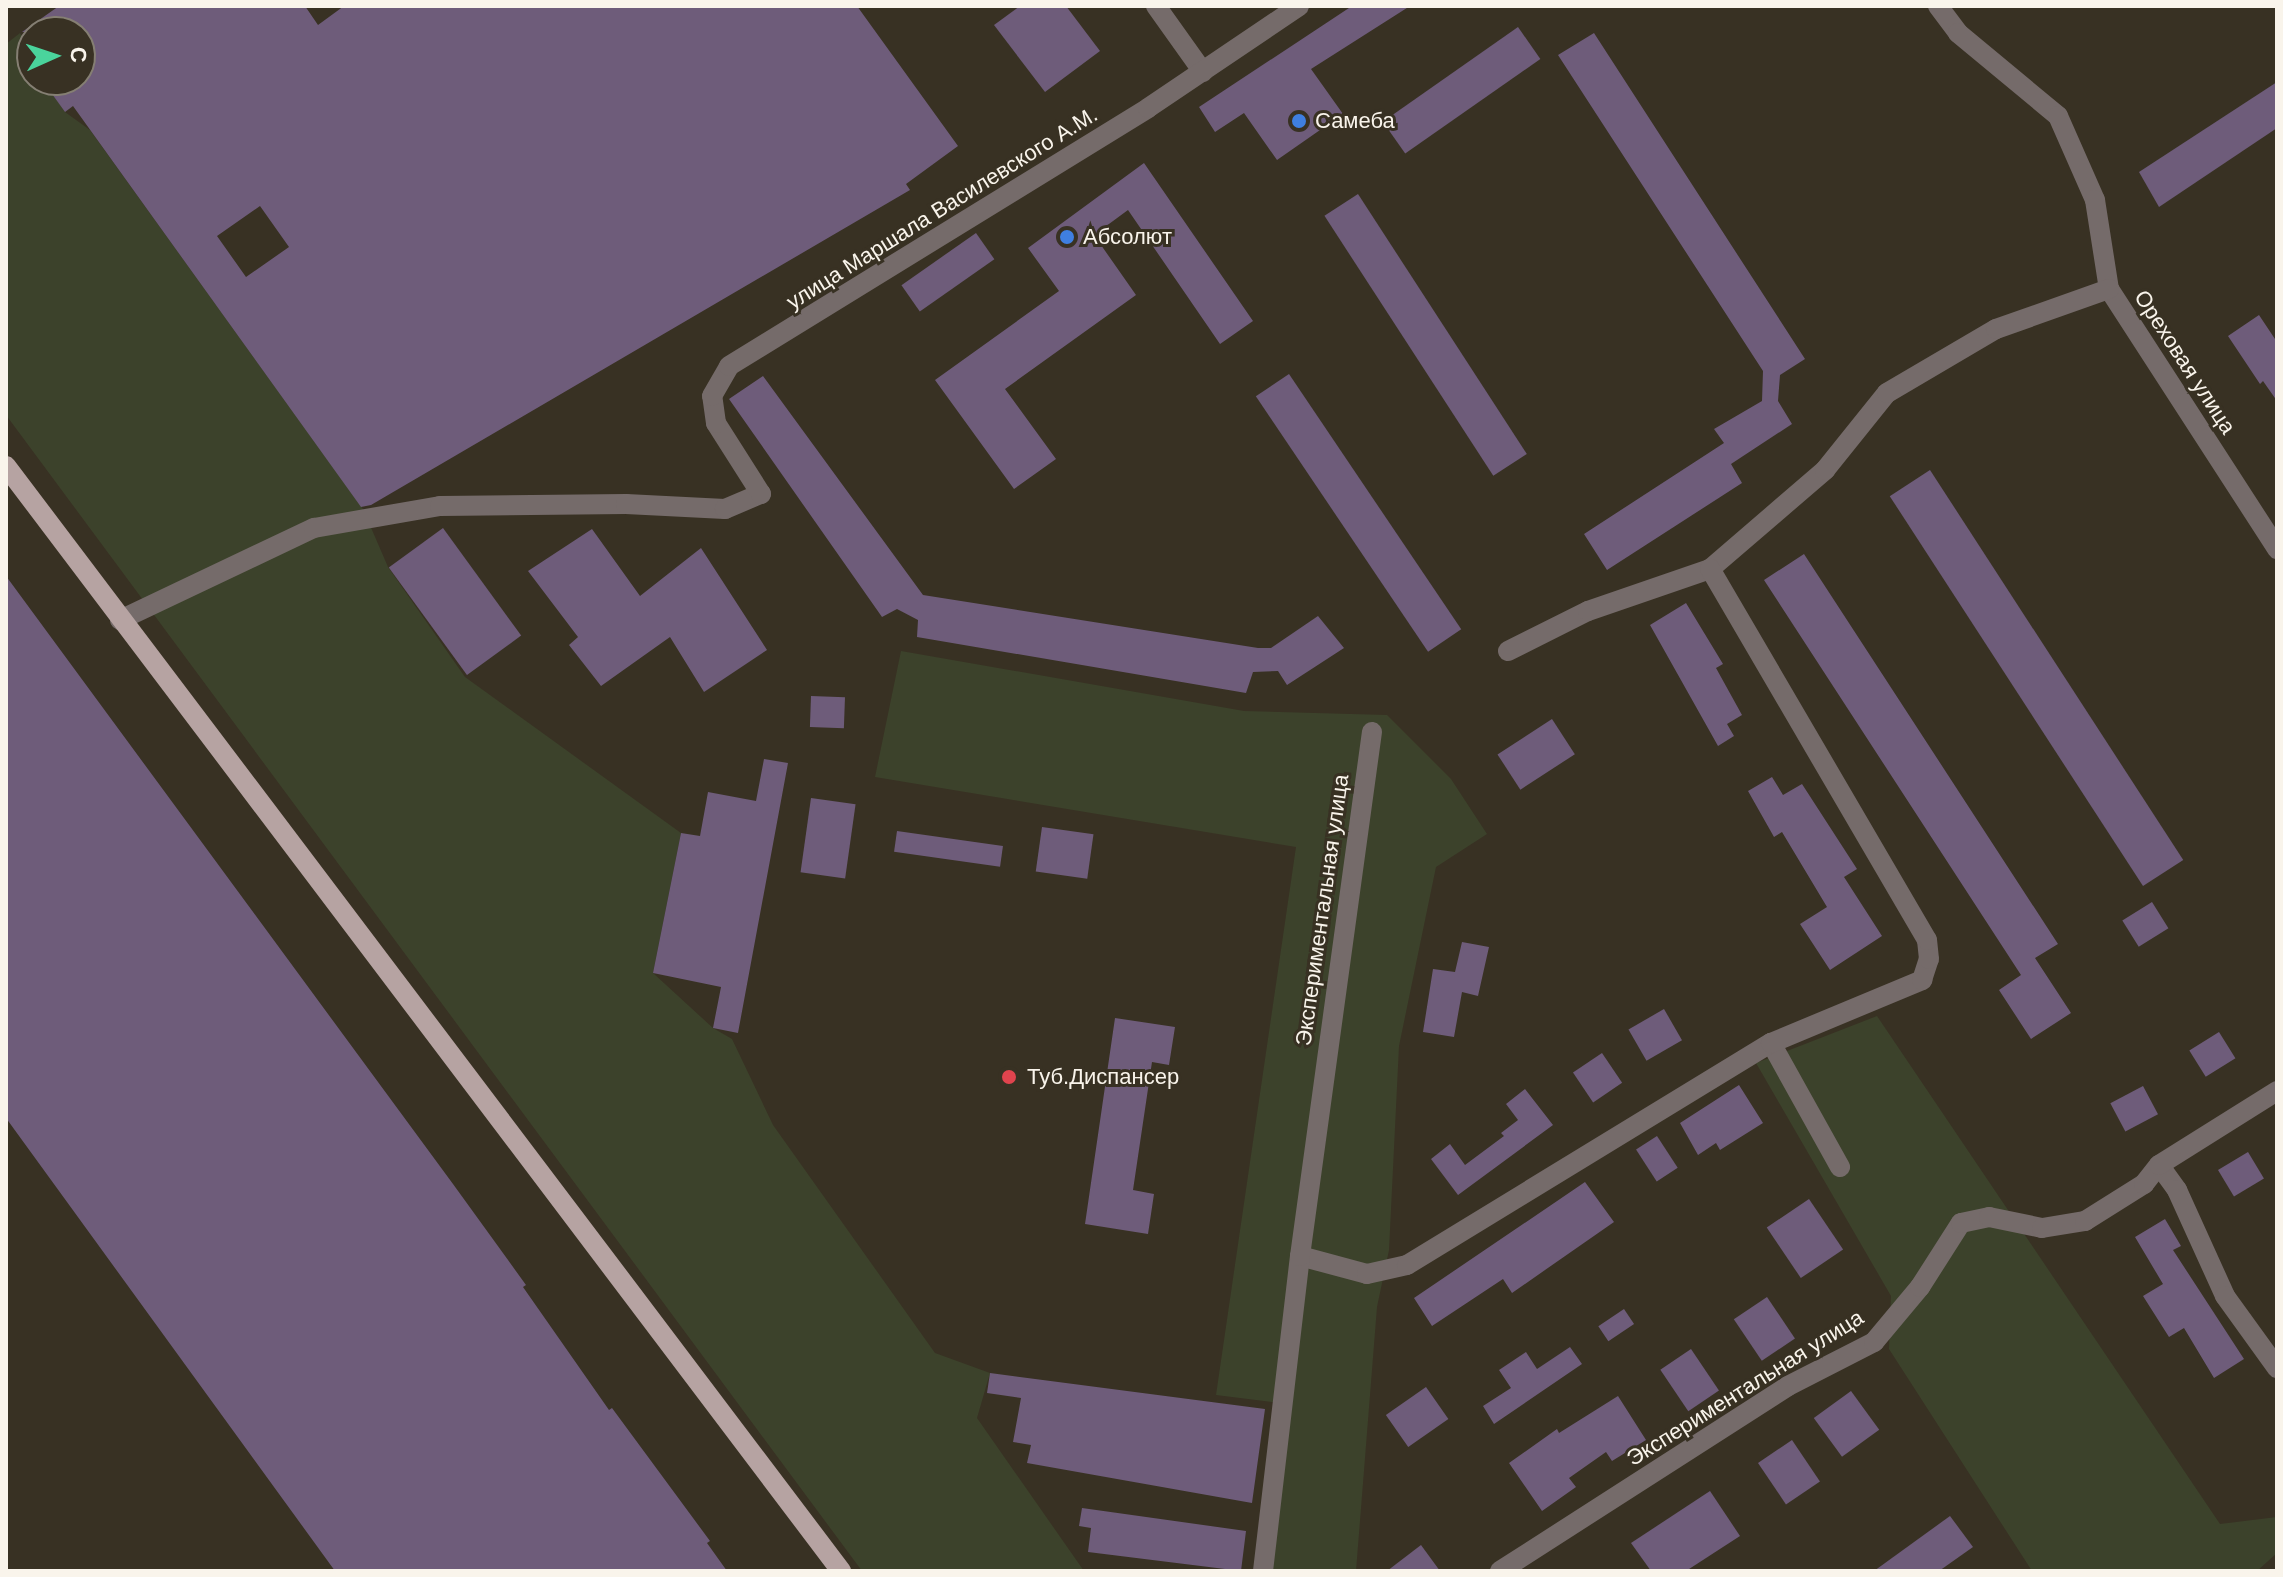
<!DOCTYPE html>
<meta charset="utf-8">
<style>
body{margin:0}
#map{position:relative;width:2283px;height:1577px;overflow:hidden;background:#383123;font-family:Arial,sans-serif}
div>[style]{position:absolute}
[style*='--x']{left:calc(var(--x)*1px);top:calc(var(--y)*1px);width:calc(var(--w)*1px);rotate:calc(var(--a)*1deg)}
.green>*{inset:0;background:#3c422b}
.building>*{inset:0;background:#6e5c7a;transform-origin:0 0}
.minor>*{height:20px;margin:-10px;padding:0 10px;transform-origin:10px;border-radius:10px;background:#756b6a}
.major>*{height:20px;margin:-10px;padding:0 10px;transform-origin:10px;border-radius:10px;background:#b6a3a2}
.dots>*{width:22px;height:22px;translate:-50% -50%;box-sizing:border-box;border:4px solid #383123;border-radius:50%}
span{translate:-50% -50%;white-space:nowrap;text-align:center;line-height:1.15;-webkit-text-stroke:6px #383123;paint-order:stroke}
.poi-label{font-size:22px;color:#f9f4eb}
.left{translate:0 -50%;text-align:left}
.street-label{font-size:22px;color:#f9f4eb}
.frame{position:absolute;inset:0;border:8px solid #f9f4eb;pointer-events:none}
.north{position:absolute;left:16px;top:16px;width:80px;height:80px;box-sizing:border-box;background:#383123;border:2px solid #857f73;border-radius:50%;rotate:87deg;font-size:22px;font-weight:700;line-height:32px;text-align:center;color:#f9f4eb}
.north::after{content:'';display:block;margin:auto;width:28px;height:36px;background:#4ad49c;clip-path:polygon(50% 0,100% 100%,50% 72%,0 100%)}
</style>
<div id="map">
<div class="green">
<div style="clip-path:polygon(20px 33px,32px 51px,32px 80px,43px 80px,65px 112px,90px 130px,363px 509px,388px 567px,465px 677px,681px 833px,653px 973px,713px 1028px,732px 1039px,773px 1125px,935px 1353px,990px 1373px,977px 1418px,1084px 1571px,862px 1571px,6px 415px,6px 44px)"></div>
<div style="clip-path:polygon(901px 651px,1244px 711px,1387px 715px,1451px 779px,1487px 834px,1436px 867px,1399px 1046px,1389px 1250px,1377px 1307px,1356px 1571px,1263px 1571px,1281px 1403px,1216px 1395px,1296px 847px,875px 777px)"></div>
<div style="clip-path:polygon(1877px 1016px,2220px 1524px,2277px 1517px,2277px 1553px,2257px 1571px,2032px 1571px,1889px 1349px,1891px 1296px,1756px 1063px)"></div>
</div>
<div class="building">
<div style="clip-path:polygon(evenodd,59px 6px,305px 6px,318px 25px,344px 6px,857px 6px,958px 146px,906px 184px,910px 190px,371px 505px,361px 507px,73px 106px,65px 112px,42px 80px,80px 80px,80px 32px,22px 32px,59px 6px,260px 206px,289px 247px,246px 277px,217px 236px,260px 206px)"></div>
<div style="clip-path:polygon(1020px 6px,1066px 6px,1100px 51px,1045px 92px,994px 25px)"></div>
<div style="clip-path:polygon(1352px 6px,1410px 6px,1311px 69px,1343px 114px,1277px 160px,1244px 113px,1215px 132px,1199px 107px)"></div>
<div style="left:1518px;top:27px;width:39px;height:165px;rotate:55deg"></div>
<div style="clip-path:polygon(1594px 33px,1805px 359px,1780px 375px,1778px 401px,1792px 424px,1731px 464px,1742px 483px,1607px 570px,1584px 534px,1724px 443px,1714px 429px,1762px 401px,1763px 371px,1558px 55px)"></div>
<div style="clip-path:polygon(2277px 82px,2277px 128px,2159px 207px,2139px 172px)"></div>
<div style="clip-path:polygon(1144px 163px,1253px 321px,1220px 344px,1128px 210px,1094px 235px,1136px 295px,1005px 389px,1056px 459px,1014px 489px,935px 380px,1059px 291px,1028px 248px)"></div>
<div style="left:1358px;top:194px;width:310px;height:40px;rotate:57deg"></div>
<div style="left:976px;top:233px;width:32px;height:91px;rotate:55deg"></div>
<div style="clip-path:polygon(2259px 315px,2277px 342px,2277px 401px,2263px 381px,2260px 384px,2228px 336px)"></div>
<div style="left:1289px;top:374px;width:308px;height:40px;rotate:56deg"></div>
<div style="clip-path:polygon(763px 376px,923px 595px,1258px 648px,1271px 648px,1318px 616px,1344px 648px,1287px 685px,1278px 671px,1253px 672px,1246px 693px,917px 637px,918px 620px,897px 609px,882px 617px,729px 399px)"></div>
<div style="left:1930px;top:470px;width:465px;height:48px;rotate:57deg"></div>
<div style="left:443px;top:528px;width:133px;height:67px;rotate:54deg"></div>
<div style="clip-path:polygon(592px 529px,640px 596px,701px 548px,767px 650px,704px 692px,670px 637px,601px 686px,569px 645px,578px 637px,528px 571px)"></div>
<div style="clip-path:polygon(1804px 554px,2058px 944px,2035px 958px,2071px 1013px,2031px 1039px,1999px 990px,2021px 975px,1764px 580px)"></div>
<div style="clip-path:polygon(6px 576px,453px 1184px,526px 1285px,523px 1287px,609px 1410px,612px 1408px,710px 1541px,707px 1543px,727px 1571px,335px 1571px,6px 1118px)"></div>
<div style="clip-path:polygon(1686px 603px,1723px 664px,1716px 668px,1742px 715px,1727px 724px,1734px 736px,1718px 746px,1650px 625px)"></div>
<div style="left:811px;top:696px;width:34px;height:31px;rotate:2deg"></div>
<div style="left:1552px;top:719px;width:42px;height:65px;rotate:57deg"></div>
<div style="clip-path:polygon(764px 759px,788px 763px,738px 1033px,713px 1028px,721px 987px,653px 973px,681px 833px,700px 836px,708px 792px,756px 801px)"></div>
<div style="clip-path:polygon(1772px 777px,1783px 795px,1802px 784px,1857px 869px,1844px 877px,1882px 936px,1830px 970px,1800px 924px,1827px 907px,1782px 832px,1774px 837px,1748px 791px)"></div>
<div style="left:811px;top:798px;width:45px;height:75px;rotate:8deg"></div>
<div style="left:1042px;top:827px;width:52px;height:45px;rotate:8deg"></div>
<div style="left:897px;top:831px;width:107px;height:21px;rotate:8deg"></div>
<div style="left:2152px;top:902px;width:31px;height:35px;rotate:58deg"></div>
<div style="clip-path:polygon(1462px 942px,1489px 947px,1478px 996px,1462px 992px,1454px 1037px,1423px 1032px,1433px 969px,1455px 972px)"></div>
<div style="left:1664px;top:1009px;width:36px;height:41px;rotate:60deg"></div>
<div style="clip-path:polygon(1115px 1018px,1175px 1027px,1169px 1065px,1152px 1062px,1133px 1190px,1154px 1194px,1148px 1234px,1085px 1224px)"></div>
<div style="left:2219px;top:1032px;width:31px;height:35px;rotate:58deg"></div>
<div style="left:1602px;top:1053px;width:36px;height:35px;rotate:56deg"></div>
<div style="clip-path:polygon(1739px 1085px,1763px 1123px,1720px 1150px,1716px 1143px,1698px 1155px,1680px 1123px)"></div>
<div style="left:2143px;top:1086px;width:32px;height:37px;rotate:62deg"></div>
<div style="clip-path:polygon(1525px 1089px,1553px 1125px,1458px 1195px,1431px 1159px,1450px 1144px,1465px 1165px,1504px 1136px,1501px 1133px,1518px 1120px,1506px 1104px)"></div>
<div style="left:1657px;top:1136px;width:38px;height:25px;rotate:57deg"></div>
<div style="left:2248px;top:1152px;width:31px;height:35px;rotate:59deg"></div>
<div style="clip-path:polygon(1585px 1182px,1614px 1222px,1512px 1293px,1503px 1279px,1432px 1326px,1414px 1298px)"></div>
<div style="left:1809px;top:1199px;width:61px;height:51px;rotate:56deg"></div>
<div style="clip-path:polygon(2165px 1219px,2181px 1246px,2173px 1250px,2244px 1359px,2214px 1378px,2184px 1328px,2169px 1337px,2143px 1296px,2163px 1284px,2135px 1237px)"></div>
<div style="left:1767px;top:1297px;width:50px;height:40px;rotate:56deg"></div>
<div style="left:1624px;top:1309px;width:18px;height:31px;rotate:56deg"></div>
<div style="clip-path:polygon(1570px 1347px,1582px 1364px,1494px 1424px,1483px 1406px,1511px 1388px,1499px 1370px,1526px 1352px,1537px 1369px)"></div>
<div style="left:1691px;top:1349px;width:50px;height:37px;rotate:56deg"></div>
<div style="clip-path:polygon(990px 1373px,1265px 1409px,1252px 1503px,1027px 1463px,1031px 1445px,1013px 1442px,1021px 1398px,987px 1393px)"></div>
<div style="left:1426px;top:1387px;width:39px;height:49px;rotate:55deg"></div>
<div style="left:1851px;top:1391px;width:48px;height:46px;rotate:54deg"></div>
<div style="clip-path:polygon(1618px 1396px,1646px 1440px,1612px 1461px,1606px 1452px,1569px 1478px,1576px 1487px,1542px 1511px,1509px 1463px,1557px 1429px,1559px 1433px)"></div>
<div style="left:1792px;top:1440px;width:50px;height:41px;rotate:56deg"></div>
<div style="clip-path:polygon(1710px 1491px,1740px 1536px,1686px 1571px,1651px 1571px,1631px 1543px)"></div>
<div style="clip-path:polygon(1082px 1508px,1246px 1531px,1241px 1571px,1088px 1552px,1091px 1528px,1079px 1526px)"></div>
<div style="clip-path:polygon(1950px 1516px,1973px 1547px,1939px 1571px,1874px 1571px)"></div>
<div style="clip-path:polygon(1421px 1545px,1440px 1571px,1387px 1571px)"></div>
</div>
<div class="minor">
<div style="--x:1156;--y:6;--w:81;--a:54.5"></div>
<div style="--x:1938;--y:6;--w:34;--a:53"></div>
<div style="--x:1958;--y:33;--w:130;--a:39.7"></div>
<div style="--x:2058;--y:116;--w:92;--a:66.2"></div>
<div style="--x:2095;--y:200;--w:90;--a:81.1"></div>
<div style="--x:2109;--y:289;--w:310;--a:57.1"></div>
<div style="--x:120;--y:620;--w:215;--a:-25.4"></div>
<div style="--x:314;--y:528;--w:128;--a:-9.9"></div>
<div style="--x:440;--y:506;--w:186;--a:-0.6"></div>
<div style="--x:626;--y:504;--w:99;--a:2.9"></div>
<div style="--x:725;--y:509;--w:39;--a:-23"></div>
<div style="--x:761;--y:494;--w:84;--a:-122.4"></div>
<div style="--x:716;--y:423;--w:27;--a:-98"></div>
<div style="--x:712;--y:396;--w:34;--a:-60"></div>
<div style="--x:729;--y:366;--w:492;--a:-31.6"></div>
<div style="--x:1148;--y:108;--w:182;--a:-34"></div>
<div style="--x:1508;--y:651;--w:89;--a:-26.6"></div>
<div style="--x:1588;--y:611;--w:129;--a:-19"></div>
<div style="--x:1710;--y:569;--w:152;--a:-40.7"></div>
<div style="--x:1825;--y:470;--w:99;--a:-51.2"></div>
<div style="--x:1887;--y:393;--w:126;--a:-30.4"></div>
<div style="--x:1996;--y:329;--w:120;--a:-19.5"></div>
<div style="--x:1771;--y:1043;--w:142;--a:60.9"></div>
<div style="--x:2159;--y:1165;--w:31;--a:54"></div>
<div style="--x:2177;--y:1190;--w:116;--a:65.6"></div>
<div style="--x:2225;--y:1296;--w:89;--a:54.2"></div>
<div style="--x:1300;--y:1256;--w:69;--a:15"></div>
<div style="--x:1367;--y:1274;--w:41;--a:-12.7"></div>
<div style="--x:1407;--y:1265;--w:426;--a:-31.4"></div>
<div style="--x:1771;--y:1043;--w:164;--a:-22.6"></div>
<div style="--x:1922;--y:980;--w:22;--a:-72"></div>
<div style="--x:1929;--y:959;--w:19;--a:-96"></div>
<div style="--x:1927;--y:940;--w:430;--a:-120.3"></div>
<div style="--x:1263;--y:1571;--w:317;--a:-83.3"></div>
<div style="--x:1300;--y:1256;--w:529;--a:-82.18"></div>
<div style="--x:1500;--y:1571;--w:342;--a:-32.7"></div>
<div style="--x:1788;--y:1386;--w:97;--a:-27.1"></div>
<div style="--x:1874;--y:1342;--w:72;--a:-50.1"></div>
<div style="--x:1920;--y:1287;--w:76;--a:-57.4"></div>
<div style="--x:1961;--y:1223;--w:29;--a:-12"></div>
<div style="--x:1989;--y:1217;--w:54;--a:11.7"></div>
<div style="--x:2042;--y:1228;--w:44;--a:-9.2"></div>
<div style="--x:2085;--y:1221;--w:70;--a:-32.1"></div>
<div style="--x:2144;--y:1184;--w:24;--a:-52"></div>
<div style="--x:2159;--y:1165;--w:139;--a:-32.1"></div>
</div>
<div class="major">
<div style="--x:6;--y:466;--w:1385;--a:52.92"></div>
</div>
<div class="dots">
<div style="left:1299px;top:121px;background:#3f7fe0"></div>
<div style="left:1067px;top:237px;background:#3f7fe0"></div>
<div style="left:1009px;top:1077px;background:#e0444e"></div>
</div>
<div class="poi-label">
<span class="left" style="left:1315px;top:121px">Самеба</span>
<span class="left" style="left:1083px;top:237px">Абсолют</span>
<span class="left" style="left:1027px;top:1077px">Туб.Диспансер</span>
</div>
<div class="street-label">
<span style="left:942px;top:208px;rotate:-32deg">улица Маршала Василевского А.М.</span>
<span style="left:2185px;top:362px;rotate:57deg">Ореховая улица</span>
<span style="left:1322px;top:910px;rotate:-82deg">Экспериментальная улица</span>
<span style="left:1745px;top:1388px;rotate:-32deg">Экспериментальная улица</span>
</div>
<div class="frame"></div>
<div class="north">С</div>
</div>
